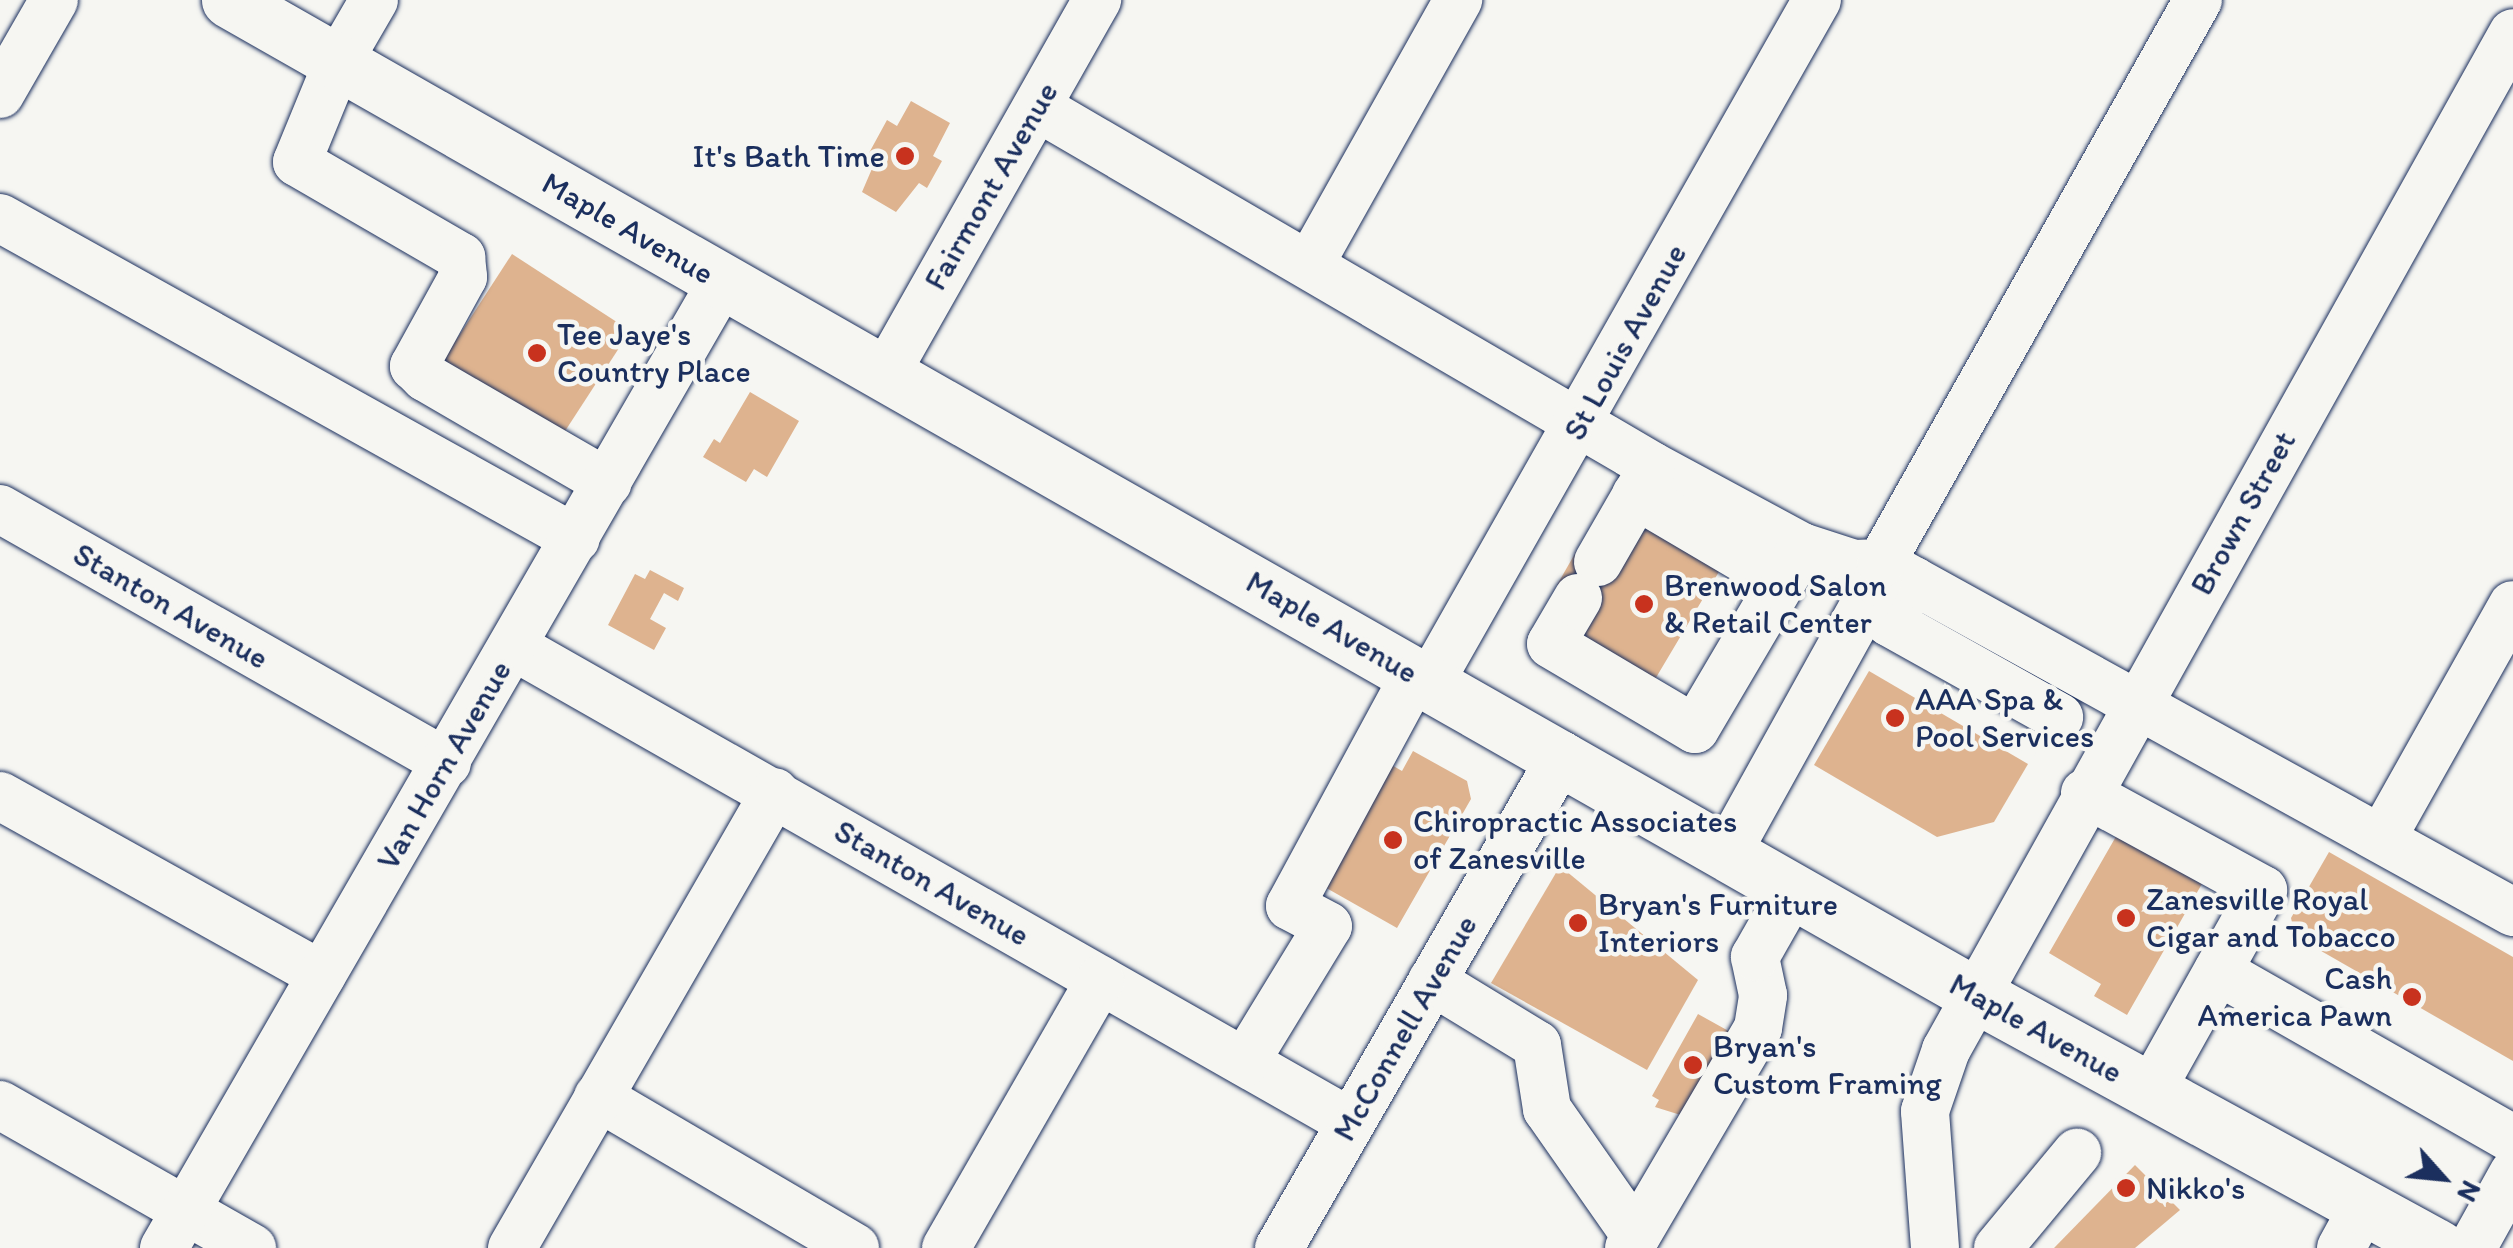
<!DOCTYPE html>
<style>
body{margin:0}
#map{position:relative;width:2513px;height:1248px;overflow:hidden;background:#f6f6f2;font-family:Itim,sans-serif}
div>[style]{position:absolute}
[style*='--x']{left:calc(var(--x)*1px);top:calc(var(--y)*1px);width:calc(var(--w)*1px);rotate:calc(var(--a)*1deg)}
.building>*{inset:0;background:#deb38f;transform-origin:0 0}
.roads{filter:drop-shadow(0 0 2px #1b2f5e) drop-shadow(0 0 2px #1b2f5e)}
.minor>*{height:48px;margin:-24px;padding:0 24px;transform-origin:24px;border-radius:24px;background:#f6f6f2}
.major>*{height:55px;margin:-27.5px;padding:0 27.5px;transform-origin:27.5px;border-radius:27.5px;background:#f6f6f2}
.dots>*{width:28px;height:28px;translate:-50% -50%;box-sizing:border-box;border:5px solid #f6f6f2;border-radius:50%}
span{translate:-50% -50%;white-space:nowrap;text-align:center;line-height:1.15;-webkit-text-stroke:9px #f6f6f2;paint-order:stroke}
.poi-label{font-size:32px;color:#1b2f5e}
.right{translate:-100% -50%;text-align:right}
.left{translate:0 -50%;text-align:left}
.street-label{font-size:32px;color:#1b2f5e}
.north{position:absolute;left:2393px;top:1128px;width:100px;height:100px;-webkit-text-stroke:8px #f6f6f2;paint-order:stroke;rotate:117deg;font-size:28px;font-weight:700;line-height:40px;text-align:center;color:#1b2f5e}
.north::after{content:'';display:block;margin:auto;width:35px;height:45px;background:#1b2f5e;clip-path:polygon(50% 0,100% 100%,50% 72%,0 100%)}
</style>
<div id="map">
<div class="building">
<div style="clip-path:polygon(911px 101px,950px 123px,933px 156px,942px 161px,927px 188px,919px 183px,896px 212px,862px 192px,877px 157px,869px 153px,887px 120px,897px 126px)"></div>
<div style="left:512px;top:254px;width:141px;height:139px;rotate:33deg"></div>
<div style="clip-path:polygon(750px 392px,799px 421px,767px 477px,754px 469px,746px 482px,703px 457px,714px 439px,720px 443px)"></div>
<div style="clip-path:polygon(1649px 522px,1723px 565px,1654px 681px,1581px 638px,1597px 609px,1557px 585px,1577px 550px,1618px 574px)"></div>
<div style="clip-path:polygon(650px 570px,684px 588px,678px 601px,664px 593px,650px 619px,666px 628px,654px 650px,608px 625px,635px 574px,645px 579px)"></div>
<div style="clip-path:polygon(1869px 671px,2028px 764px,1994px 822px,1937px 837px,1814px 765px)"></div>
<div style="clip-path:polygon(1413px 751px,1467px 781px,1471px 799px,1397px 928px,1314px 881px,1383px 760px,1402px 771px)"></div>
<div style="clip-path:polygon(2118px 833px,2203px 882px,2127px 1015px,2094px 996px,2101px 984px,2049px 953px)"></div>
<div style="clip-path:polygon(2329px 852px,2513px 957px,2513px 1061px,2295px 936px,2291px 918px)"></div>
<div style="clip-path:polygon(1560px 866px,1698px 980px,1647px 1070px,1491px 983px)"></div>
<div style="clip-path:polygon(1698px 1014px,1734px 1034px,1687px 1117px,1655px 1107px,1659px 1100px,1652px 1096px)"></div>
<div style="clip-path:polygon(2135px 1165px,2180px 1210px,2135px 1248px,2054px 1248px)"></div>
</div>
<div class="roads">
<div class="minor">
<div style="--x:374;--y:0;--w:72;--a:120.1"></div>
<div style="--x:338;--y:62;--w:108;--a:112.3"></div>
<div style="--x:297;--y:162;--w:190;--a:30.1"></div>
<div style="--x:461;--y:257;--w:20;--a:84"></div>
<div style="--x:463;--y:277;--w:102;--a:118.8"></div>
<div style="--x:414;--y:366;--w:16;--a:45"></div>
<div style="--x:425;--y:377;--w:211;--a:30.1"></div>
<div style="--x:0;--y:94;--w:108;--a:-60.1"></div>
<div style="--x:1037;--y:107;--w:712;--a:30.27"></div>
<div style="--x:1652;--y:466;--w:170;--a:28.4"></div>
<div style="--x:1802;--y:547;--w:55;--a:18.1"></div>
<div style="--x:1854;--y:564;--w:27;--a:-2"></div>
<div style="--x:1881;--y:563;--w:722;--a:28.91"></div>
<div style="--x:0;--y:218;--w:659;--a:29.13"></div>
<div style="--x:1310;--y:264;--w:303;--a:-60.7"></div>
<div style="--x:886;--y:373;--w:429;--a:-60.5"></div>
<div style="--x:1636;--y:495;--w:169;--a:30.5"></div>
<div style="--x:0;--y:509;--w:514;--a:29.61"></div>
<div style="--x:1598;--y:562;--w:106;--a:-60.1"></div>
<div style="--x:1914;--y:581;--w:48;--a:121.4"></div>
<div style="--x:1889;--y:622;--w:195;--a:29.2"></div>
<div style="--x:1578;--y:598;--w:53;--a:120.4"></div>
<div style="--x:1551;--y:644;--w:167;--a:30.6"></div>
<div style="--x:1695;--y:729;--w:211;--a:-59.5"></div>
<div style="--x:513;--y:646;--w:963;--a:29.63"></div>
<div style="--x:1430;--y:682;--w:784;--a:-60.43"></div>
<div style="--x:2085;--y:793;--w:203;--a:28.6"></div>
<div style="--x:2263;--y:890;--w:229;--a:119.2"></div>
<div style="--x:0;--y:796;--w:368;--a:29.1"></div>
<div style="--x:2382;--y:838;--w:267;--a:-60.7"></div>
<div style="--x:1728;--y:851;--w:308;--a:-61"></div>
<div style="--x:1877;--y:582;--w:19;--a:-78"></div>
<div style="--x:1881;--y:563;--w:646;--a:-60.62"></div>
<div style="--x:2218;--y:971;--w:339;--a:29.7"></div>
<div style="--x:1432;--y:981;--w:123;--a:31.4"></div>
<div style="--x:1537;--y:1045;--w:65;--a:81.1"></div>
<div style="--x:1547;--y:1109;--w:155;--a:55"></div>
<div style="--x:1245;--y:1062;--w:159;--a:-58.6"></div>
<div style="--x:1328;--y:926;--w:43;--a:-152.2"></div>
<div style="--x:1290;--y:906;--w:263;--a:-61.6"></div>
<div style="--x:598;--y:1097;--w:298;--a:30.4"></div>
<div style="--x:0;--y:1105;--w:290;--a:29.6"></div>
<div style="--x:164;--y:1248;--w:1116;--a:-59.99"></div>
<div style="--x:512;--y:1248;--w:526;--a:-60.03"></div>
<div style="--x:946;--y:1248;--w:309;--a:-60.1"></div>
<div style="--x:1279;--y:1248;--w:568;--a:-60.09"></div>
<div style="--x:1629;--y:1248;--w:255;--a:-59.6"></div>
<div style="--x:1758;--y:1028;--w:33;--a:-81"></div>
<div style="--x:1763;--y:995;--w:39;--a:-102"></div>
<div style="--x:1755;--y:957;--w:77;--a:-60.4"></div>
<div style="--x:1935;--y:1248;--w:137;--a:-94.2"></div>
<div style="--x:1925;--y:1111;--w:65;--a:-71"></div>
<div style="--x:1946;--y:1050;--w:1164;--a:-60.86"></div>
<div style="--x:1998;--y:1248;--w:124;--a:-50.3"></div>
<div style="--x:2341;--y:1248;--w:48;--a:-61.3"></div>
<div style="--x:2472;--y:1248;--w:85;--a:-61"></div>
</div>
<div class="major">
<div style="--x:229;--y:0;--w:2008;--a:29.67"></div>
<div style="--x:1974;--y:994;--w:530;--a:28.64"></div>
</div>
</div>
<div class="dots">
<div style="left:905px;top:156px;background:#c8321e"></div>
<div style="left:537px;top:353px;background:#c8321e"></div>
<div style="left:1644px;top:604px;background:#c8321e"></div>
<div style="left:1895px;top:718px;background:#c8321e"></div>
<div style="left:1393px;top:840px;background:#c8321e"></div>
<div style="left:2126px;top:918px;background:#c8321e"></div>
<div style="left:1578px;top:923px;background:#c8321e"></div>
<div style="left:2412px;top:997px;background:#c8321e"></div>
<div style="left:1693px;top:1065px;background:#c8321e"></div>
<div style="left:2126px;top:1188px;background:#c8321e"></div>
</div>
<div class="poi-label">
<span class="right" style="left:885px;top:156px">It's Bath Time</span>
<span class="left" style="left:557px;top:353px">Tee Jaye's<br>Country Place</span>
<span class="left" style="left:1664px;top:604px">Brenwood Salon<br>&amp; Retail Center</span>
<span class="left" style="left:1915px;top:718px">AAA Spa &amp;<br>Pool Services</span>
<span class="left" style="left:1413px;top:840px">Chiropractic Associates<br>of Zanesville</span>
<span class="left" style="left:2146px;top:918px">Zanesville Royal<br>Cigar and Tobacco</span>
<span class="left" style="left:1598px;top:923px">Bryan's Furniture<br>Interiors</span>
<span class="right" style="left:2392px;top:997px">Cash<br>America Pawn</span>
<span class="left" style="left:1713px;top:1065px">Bryan's<br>Custom Framing</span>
<span class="left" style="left:2146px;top:1188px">Nikko's</span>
</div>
<div class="street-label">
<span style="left:991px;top:186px;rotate:-60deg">Fairmont Avenue</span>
<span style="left:628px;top:228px;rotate:30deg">Maple Avenue</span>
<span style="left:1625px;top:342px;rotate:-61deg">St Louis Avenue</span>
<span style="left:2243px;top:513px;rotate:-61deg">Brown Street</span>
<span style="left:171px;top:606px;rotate:30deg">Stanton Avenue</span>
<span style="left:1332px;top:627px;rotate:30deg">Maple Avenue</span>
<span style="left:444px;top:765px;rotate:-60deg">Van Horn Avenue</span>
<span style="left:932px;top:883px;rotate:30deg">Stanton Avenue</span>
<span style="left:1405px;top:1028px;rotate:-60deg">McConnell Avenue</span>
<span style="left:2036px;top:1028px;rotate:29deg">Maple Avenue</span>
</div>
<div class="north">N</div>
</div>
